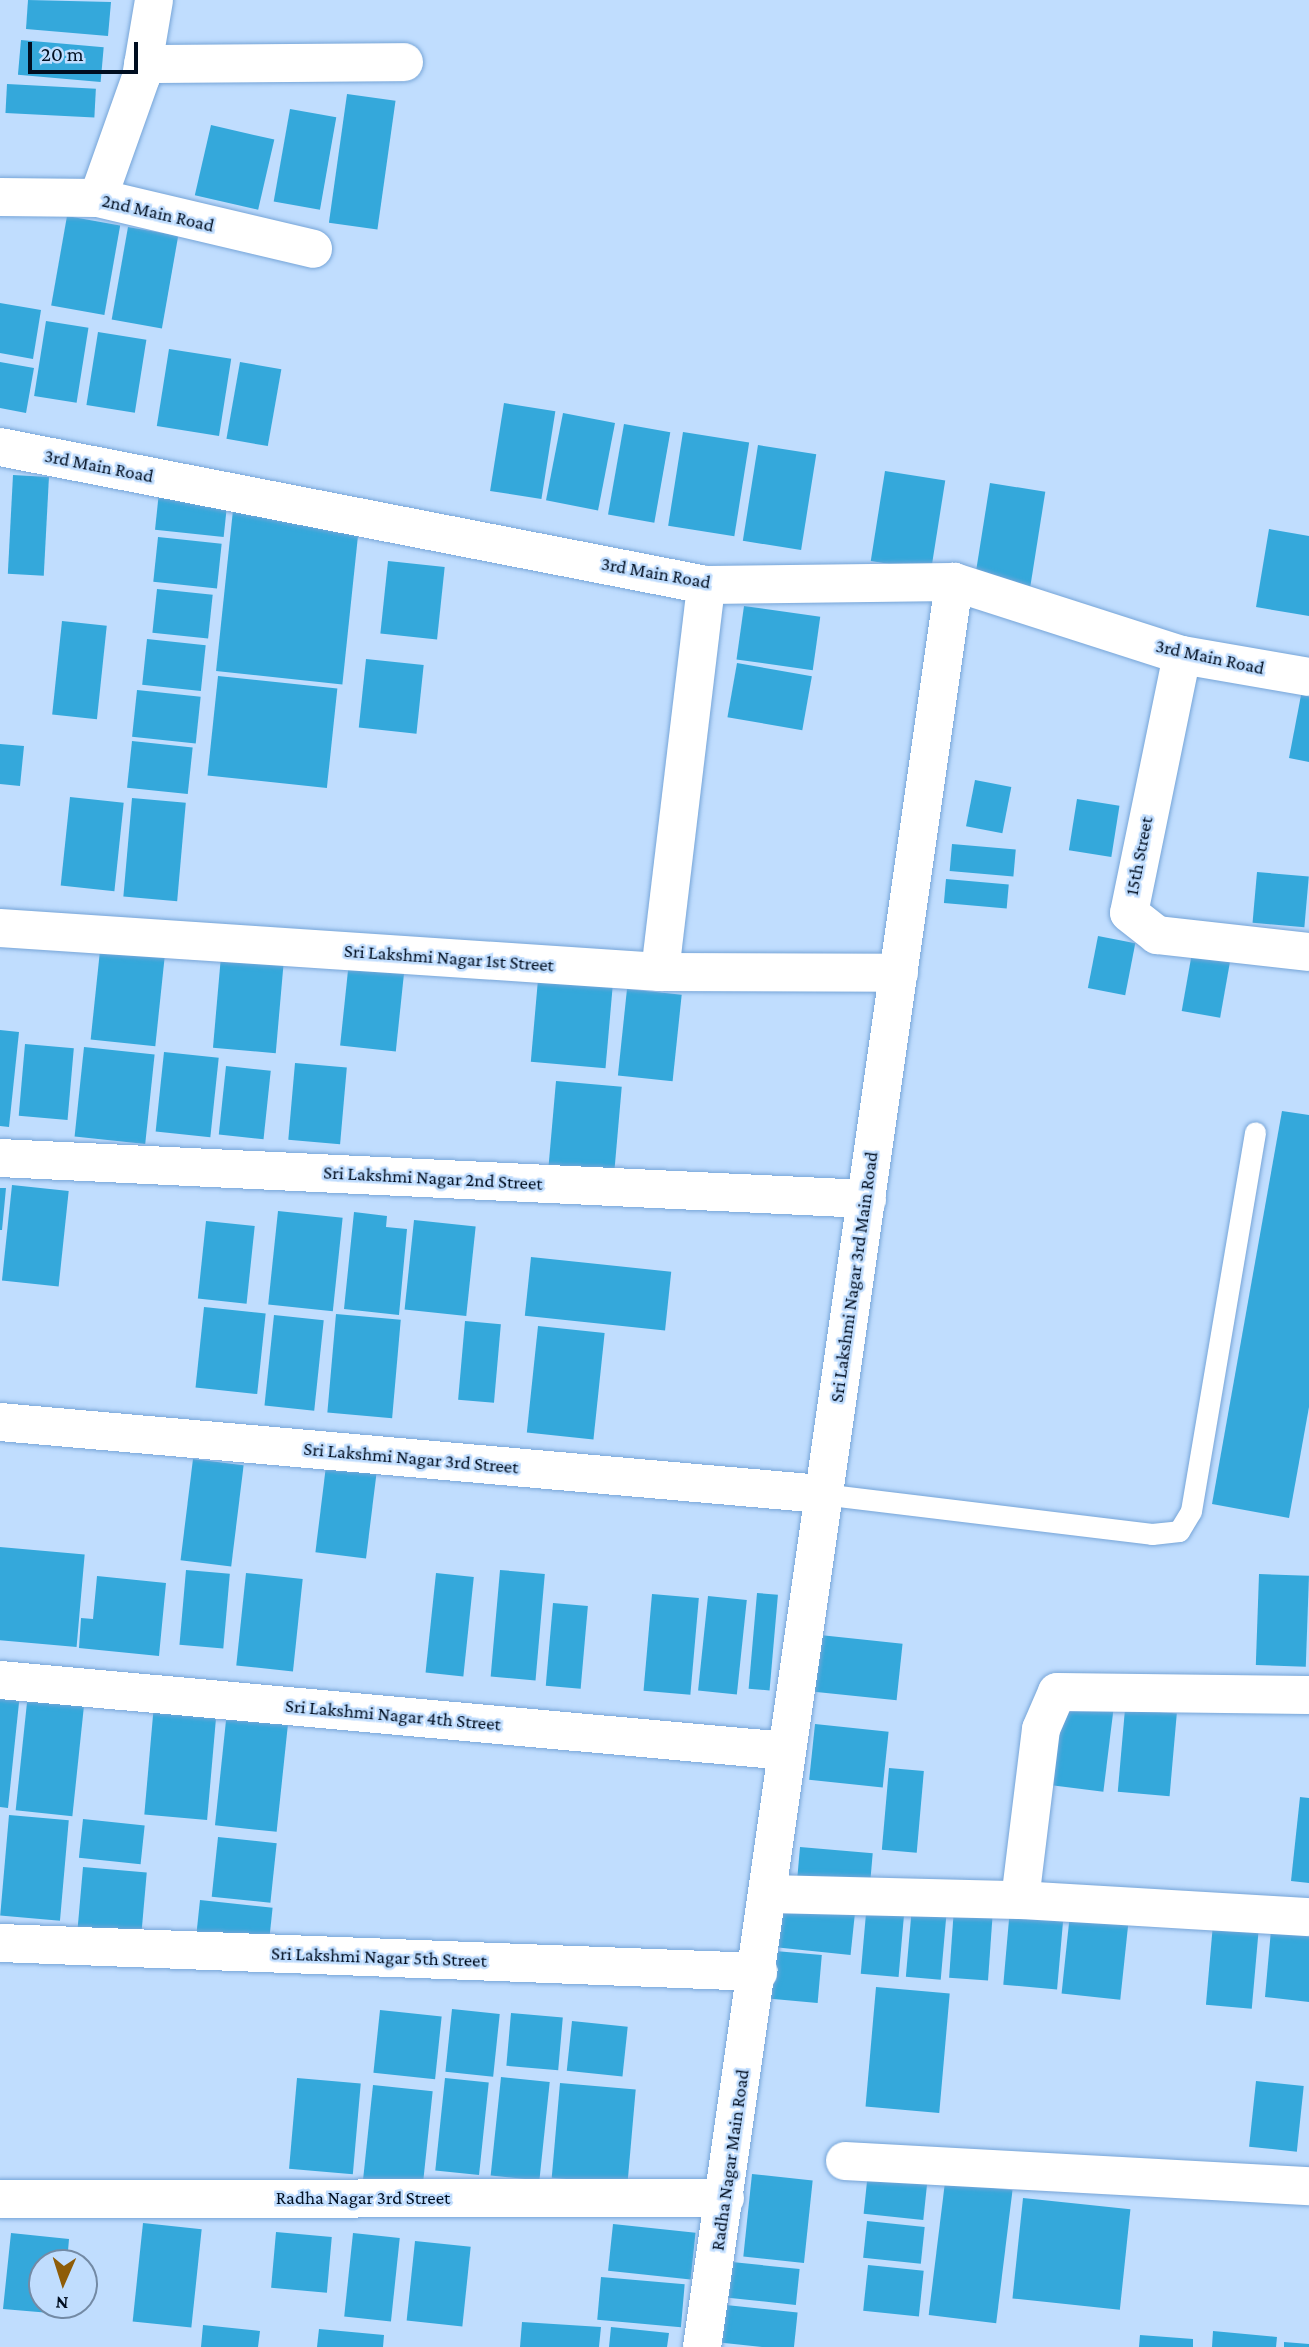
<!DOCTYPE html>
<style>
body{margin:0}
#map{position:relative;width:1309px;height:2347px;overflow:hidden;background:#c0ddfe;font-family:"Crimson Pro",serif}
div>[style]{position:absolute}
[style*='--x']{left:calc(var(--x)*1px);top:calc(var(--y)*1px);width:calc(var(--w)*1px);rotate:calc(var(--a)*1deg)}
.building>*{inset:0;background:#34a8db;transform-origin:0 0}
.roads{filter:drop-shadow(0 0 2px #76a5d8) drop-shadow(0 0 2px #76a5d8)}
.service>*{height:21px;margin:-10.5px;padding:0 10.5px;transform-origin:10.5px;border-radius:10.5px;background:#fff}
.minor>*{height:38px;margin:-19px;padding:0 19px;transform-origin:19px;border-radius:19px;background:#fff}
.tertiary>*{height:38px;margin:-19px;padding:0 19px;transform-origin:19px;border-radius:19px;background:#fff}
span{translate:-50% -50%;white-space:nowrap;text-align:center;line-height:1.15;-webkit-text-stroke:5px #c0ddfe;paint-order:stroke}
.street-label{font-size:19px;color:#000e20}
.north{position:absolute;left:28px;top:2249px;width:70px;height:70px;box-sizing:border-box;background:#c0ddfe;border:2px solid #738aa5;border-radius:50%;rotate:183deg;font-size:19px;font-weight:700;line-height:28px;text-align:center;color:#000e20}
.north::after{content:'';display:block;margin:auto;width:24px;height:32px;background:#8e5c08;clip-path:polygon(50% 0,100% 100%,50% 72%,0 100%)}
.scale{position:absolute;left:28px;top:42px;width:110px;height:32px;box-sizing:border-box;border:4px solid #000e20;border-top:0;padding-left:9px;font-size:21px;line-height:24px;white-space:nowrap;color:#000e20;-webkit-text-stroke:5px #c0ddfe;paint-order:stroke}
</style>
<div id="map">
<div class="building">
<div style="clip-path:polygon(28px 0,111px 2px,108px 36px,26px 29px)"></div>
<div style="left:21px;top:40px;width:83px;height:35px;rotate:5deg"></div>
<div style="left:7px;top:84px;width:89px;height:29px;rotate:3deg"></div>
<div style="left:347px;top:94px;width:49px;height:130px;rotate:8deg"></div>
<div style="left:290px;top:109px;width:47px;height:94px;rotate:10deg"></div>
<div style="left:211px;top:125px;width:65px;height:72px;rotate:13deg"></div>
<div style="left:67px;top:216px;width:54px;height:91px;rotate:10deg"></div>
<div style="left:128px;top:227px;width:51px;height:94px;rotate:10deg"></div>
<div style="clip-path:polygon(0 303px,41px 310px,33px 359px,0 353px)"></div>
<div style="left:46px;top:321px;width:43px;height:76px;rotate:9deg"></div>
<div style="left:98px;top:332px;width:49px;height:74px;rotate:9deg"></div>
<div style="left:169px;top:349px;width:63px;height:78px;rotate:9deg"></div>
<div style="clip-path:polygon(0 362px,34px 368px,26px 413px,0 408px)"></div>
<div style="left:240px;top:362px;width:42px;height:78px;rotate:10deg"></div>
<div style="left:504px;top:403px;width:52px;height:89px;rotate:9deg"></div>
<div style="left:563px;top:413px;width:53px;height:89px;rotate:11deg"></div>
<div style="left:624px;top:424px;width:47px;height:92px;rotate:10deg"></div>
<div style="left:683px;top:432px;width:67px;height:95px;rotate:9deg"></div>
<div style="left:758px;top:445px;width:59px;height:97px;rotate:9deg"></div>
<div style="left:885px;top:471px;width:61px;height:91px;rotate:9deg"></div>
<div style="left:13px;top:475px;width:36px;height:99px;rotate:3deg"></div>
<div style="left:990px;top:483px;width:56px;height:104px;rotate:9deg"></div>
<div style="left:159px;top:492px;width:69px;height:38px;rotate:6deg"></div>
<div style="left:233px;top:510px;width:127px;height:162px;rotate:6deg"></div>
<div style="clip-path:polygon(1269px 529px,1309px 536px,1309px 616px,1256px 607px)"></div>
<div style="left:158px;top:537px;width:64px;height:45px;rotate:6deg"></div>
<div style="left:388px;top:561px;width:57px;height:73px;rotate:6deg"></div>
<div style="left:157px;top:589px;width:56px;height:44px;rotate:6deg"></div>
<div style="left:744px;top:606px;width:77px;height:54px;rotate:8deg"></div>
<div style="left:62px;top:621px;width:45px;height:94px;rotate:6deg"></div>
<div style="left:147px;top:639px;width:59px;height:46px;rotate:6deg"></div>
<div style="left:366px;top:659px;width:58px;height:69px;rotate:6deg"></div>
<div style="left:737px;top:663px;width:76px;height:55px;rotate:10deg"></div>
<div style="left:218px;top:676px;width:120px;height:100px;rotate:6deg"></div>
<div style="left:137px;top:690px;width:64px;height:47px;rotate:6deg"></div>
<div style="clip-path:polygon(1302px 690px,1309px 691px,1309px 762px,1289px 758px)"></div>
<div style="left:132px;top:741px;width:61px;height:47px;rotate:6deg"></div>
<div style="clip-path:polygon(0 744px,24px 746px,20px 786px,0 784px)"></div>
<div style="left:975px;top:780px;width:37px;height:47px;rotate:11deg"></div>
<div style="left:70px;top:797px;width:54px;height:89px;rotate:6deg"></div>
<div style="left:132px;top:798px;width:54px;height:99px;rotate:5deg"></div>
<div style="left:1077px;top:799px;width:43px;height:52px;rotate:9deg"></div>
<div style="left:952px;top:844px;width:64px;height:27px;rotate:5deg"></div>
<div style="left:1257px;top:872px;width:52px;height:51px;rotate:5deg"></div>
<div style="left:946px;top:879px;width:63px;height:24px;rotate:5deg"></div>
<div style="left:1098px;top:936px;width:38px;height:53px;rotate:11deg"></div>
<div style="left:101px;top:941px;width:65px;height:99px;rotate:6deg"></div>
<div style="left:1193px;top:947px;width:39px;height:65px;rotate:10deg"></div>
<div style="left:221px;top:956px;width:63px;height:92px;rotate:5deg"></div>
<div style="left:349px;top:961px;width:56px;height:85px;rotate:6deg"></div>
<div style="left:539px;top:968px;width:75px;height:94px;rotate:5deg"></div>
<div style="left:627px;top:989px;width:55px;height:87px;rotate:6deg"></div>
<div style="clip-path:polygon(0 1030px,19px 1032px,9px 1127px,0 1126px)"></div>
<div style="left:25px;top:1044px;width:49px;height:72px;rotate:5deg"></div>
<div style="left:84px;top:1047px;width:71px;height:90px;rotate:6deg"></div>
<div style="left:164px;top:1052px;width:55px;height:80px;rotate:6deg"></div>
<div style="left:295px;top:1063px;width:52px;height:77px;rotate:5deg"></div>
<div style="left:226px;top:1066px;width:45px;height:69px;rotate:6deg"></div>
<div style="left:556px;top:1081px;width:66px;height:86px;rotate:5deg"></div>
<div style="clip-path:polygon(1282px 1111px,1309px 1115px,1309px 1407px,1289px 1518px,1212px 1504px)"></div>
<div style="left:12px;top:1185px;width:57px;height:96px;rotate:6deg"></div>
<div style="clip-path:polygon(0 1188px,6px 1188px,2px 1230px,0 1230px)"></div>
<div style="left:278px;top:1211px;width:65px;height:94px;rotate:6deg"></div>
<div style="clip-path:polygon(354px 1212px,387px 1216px,386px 1227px,407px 1229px,399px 1315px,344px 1309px)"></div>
<div style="left:414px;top:1220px;width:62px;height:90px;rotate:6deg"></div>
<div style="left:206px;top:1221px;width:49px;height:78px;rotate:6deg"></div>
<div style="left:531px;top:1257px;width:141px;height:59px;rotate:6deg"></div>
<div style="left:204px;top:1307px;width:62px;height:81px;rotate:6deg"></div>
<div style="left:336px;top:1314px;width:65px;height:99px;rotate:5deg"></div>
<div style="left:274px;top:1315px;width:50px;height:91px;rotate:6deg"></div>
<div style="left:465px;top:1321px;width:36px;height:79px;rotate:5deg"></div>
<div style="left:538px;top:1326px;width:67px;height:107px;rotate:6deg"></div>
<div style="left:193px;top:1459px;width:51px;height:102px;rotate:7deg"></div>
<div style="left:326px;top:1466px;width:51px;height:87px;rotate:7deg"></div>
<div style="left:0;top:1547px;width:85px;height:93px;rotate:5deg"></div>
<div style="left:186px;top:1570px;width:44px;height:75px;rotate:5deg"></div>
<div style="left:500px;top:1570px;width:45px;height:107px;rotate:5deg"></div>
<div style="left:246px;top:1573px;width:57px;height:93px;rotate:6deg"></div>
<div style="left:436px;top:1573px;width:38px;height:100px;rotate:6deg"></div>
<div style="left:1259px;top:1574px;width:50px;height:91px;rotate:2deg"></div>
<div style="clip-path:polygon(97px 1576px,166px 1583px,159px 1656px,79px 1648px,81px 1618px,93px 1619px)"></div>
<div style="left:757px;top:1593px;width:21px;height:96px;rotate:5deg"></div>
<div style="left:652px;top:1594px;width:47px;height:97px;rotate:5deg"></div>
<div style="left:708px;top:1596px;width:39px;height:95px;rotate:6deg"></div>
<div style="left:553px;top:1603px;width:35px;height:83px;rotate:5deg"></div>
<div style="left:820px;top:1635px;width:83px;height:57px;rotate:6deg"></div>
<div style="clip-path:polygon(0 1691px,20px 1693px,8px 1808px,0 1807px)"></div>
<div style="left:28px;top:1693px;width:57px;height:118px;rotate:6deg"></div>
<div style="left:1062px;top:1702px;width:52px;height:84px;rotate:7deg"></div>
<div style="left:154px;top:1704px;width:63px;height:111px;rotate:5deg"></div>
<div style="left:1125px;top:1709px;width:52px;height:83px;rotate:5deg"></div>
<div style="left:227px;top:1711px;width:62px;height:115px;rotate:6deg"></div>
<div style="left:815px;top:1724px;width:74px;height:56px;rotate:6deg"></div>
<div style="left:889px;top:1768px;width:35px;height:82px;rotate:5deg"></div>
<div style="clip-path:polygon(1300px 1797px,1309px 1798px,1309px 1883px,1291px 1881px)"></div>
<div style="left:9px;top:1815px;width:60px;height:101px;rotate:5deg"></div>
<div style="left:83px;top:1819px;width:62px;height:39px;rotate:6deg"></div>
<div style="left:218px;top:1837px;width:59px;height:60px;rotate:6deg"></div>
<div style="left:800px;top:1847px;width:73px;height:43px;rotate:5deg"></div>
<div style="left:83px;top:1867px;width:64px;height:68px;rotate:5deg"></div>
<div style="left:913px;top:1895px;width:35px;height:82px;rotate:5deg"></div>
<div style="left:776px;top:1899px;width:80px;height:48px;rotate:6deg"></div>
<div style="left:200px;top:1900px;width:73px;height:44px;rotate:6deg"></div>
<div style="left:867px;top:1902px;width:38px;height:72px;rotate:5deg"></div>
<div style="left:1071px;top:1904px;width:59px;height:90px;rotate:6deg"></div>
<div style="left:954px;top:1908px;width:39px;height:70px;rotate:4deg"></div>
<div style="left:1010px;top:1908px;width:54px;height:77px;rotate:5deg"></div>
<div style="left:1213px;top:1924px;width:46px;height:81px;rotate:5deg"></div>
<div style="clip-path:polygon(1271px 1930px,1309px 1934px,1309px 2002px,1265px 1997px)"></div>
<div style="left:775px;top:1951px;width:47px;height:48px;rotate:5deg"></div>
<div style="left:876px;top:1987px;width:74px;height:120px;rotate:5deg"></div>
<div style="left:452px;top:2009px;width:48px;height:63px;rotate:6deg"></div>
<div style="left:380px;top:2010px;width:62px;height:63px;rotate:6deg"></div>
<div style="left:511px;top:2013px;width:52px;height:53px;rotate:5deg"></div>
<div style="left:572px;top:2021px;width:56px;height:50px;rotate:6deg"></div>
<div style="left:501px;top:2077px;width:49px;height:99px;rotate:6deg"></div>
<div style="left:297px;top:2078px;width:64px;height:91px;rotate:5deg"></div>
<div style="left:445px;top:2078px;width:44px;height:93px;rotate:6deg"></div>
<div style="left:1256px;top:2081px;width:48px;height:66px;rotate:6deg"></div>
<div style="left:560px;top:2083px;width:76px;height:95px;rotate:5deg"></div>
<div style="left:373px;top:2085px;width:60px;height:100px;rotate:6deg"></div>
<div style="left:868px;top:2172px;width:60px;height:42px;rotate:6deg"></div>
<div style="left:752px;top:2174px;width:61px;height:83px;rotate:6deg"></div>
<div style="left:945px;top:2182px;width:68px;height:134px;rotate:7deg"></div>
<div style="left:1023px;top:2198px;width:108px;height:101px;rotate:6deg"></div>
<div style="left:867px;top:2221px;width:58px;height:37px;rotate:6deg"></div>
<div style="left:143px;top:2223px;width:59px;height:99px;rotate:6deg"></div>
<div style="left:613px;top:2224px;width:83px;height:47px;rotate:6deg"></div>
<div style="left:276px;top:2232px;width:56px;height:56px;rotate:5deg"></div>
<div style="clip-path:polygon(11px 2233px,69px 2239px,67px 2263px,42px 2263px,42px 2305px,63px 2305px,62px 2314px,3px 2309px)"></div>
<div style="left:353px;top:2233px;width:47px;height:84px;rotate:6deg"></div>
<div style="left:415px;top:2241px;width:56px;height:80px;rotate:6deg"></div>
<div style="left:732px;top:2262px;width:68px;height:36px;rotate:6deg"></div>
<div style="left:868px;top:2265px;width:56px;height:46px;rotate:6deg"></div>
<div style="left:601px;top:2277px;width:84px;height:43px;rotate:5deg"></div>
<div style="left:726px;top:2305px;width:72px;height:38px;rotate:6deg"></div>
<div style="clip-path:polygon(522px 2322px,601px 2327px,599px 2347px,520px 2347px)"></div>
<div style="clip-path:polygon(203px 2325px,260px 2331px,258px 2347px,201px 2347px)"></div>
<div style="clip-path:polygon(611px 2327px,669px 2333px,667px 2347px,609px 2347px)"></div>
<div style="clip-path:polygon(319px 2329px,384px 2335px,383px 2347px,317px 2347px)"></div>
<div style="clip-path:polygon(1213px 2331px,1277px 2337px,1276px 2347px,1212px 2347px)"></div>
<div style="clip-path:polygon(1140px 2335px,1193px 2339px,1193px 2347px,1139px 2347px)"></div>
<div style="clip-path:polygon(1284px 2342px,1309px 2344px,1309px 2347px,1284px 2347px)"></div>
</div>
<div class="roads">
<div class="service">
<div style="--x:822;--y:1494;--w:332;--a:6.9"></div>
<div style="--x:1152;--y:1534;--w:27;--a:-6"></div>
<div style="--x:1179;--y:1531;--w:23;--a:-59"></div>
<div style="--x:1191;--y:1511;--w:384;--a:-80.4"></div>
</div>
<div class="minor">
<div style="--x:143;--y:64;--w:261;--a:-0.4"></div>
<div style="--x:0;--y:197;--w:98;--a:0.6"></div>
<div style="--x:98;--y:198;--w:221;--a:13.3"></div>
<div style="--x:98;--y:198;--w:128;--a:-70.4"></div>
<div style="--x:141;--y:77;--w:78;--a:-80.4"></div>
<div style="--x:1182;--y:655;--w:263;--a:101.6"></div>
<div style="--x:1129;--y:913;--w:36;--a:38"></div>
<div style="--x:1157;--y:935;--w:153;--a:6.4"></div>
<div style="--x:0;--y:928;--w:661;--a:3.81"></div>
<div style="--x:660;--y:972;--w:239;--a:0.2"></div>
<div style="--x:660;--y:972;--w:390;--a:-83.2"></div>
<div style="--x:0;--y:1158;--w:868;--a:2.71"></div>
<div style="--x:0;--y:1422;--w:825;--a:5.01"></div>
<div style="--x:0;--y:1680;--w:789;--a:5.16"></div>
<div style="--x:768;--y:1894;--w:252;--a:1.4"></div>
<div style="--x:1020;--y:1900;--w:172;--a:-83"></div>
<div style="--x:1041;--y:1729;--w:40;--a:-66.6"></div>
<div style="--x:1057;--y:1692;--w:252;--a:0.7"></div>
<div style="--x:1020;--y:1900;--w:289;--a:3.4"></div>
<div style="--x:0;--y:1943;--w:759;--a:2.19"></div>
<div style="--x:845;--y:2161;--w:465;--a:3.1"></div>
<div style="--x:0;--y:2199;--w:725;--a:-0.08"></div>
</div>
<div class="tertiary">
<div style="--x:0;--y:447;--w:719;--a:11.06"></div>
<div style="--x:706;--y:585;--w:248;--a:-0.7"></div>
<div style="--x:954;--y:582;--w:239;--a:17.8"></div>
<div style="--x:1182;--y:655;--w:129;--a:9.8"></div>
<div style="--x:702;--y:2347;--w:1783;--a:-81.87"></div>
</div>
</div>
<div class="street-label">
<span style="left:158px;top:213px;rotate:13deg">2nd Main Road</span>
<span style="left:99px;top:466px;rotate:11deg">3rd Main Road</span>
<span style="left:656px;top:573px;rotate:10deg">3rd Main Road</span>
<span style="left:1210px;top:657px;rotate:12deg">3rd Main Road</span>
<span style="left:1139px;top:856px;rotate:-79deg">15th Street</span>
<span style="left:449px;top:958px;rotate:4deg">Sri Lakshmi Nagar 1st Street</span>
<span style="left:433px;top:1178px;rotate:3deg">Sri Lakshmi Nagar 2nd Street</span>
<span style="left:854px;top:1277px;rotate:-82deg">Sri Lakshmi Nagar 3rd Main Road</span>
<span style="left:411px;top:1458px;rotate:5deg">Sri Lakshmi Nagar 3rd Street</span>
<span style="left:393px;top:1715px;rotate:5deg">Sri Lakshmi Nagar 4th Street</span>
<span style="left:379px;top:1957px;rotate:2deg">Sri Lakshmi Nagar 5th Street</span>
<span style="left:730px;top:2160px;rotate:-82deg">Radha Nagar Main Road</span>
<span style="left:363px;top:2198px">Radha Nagar 3rd Street</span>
</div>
<div class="north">N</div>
<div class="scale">20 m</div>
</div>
